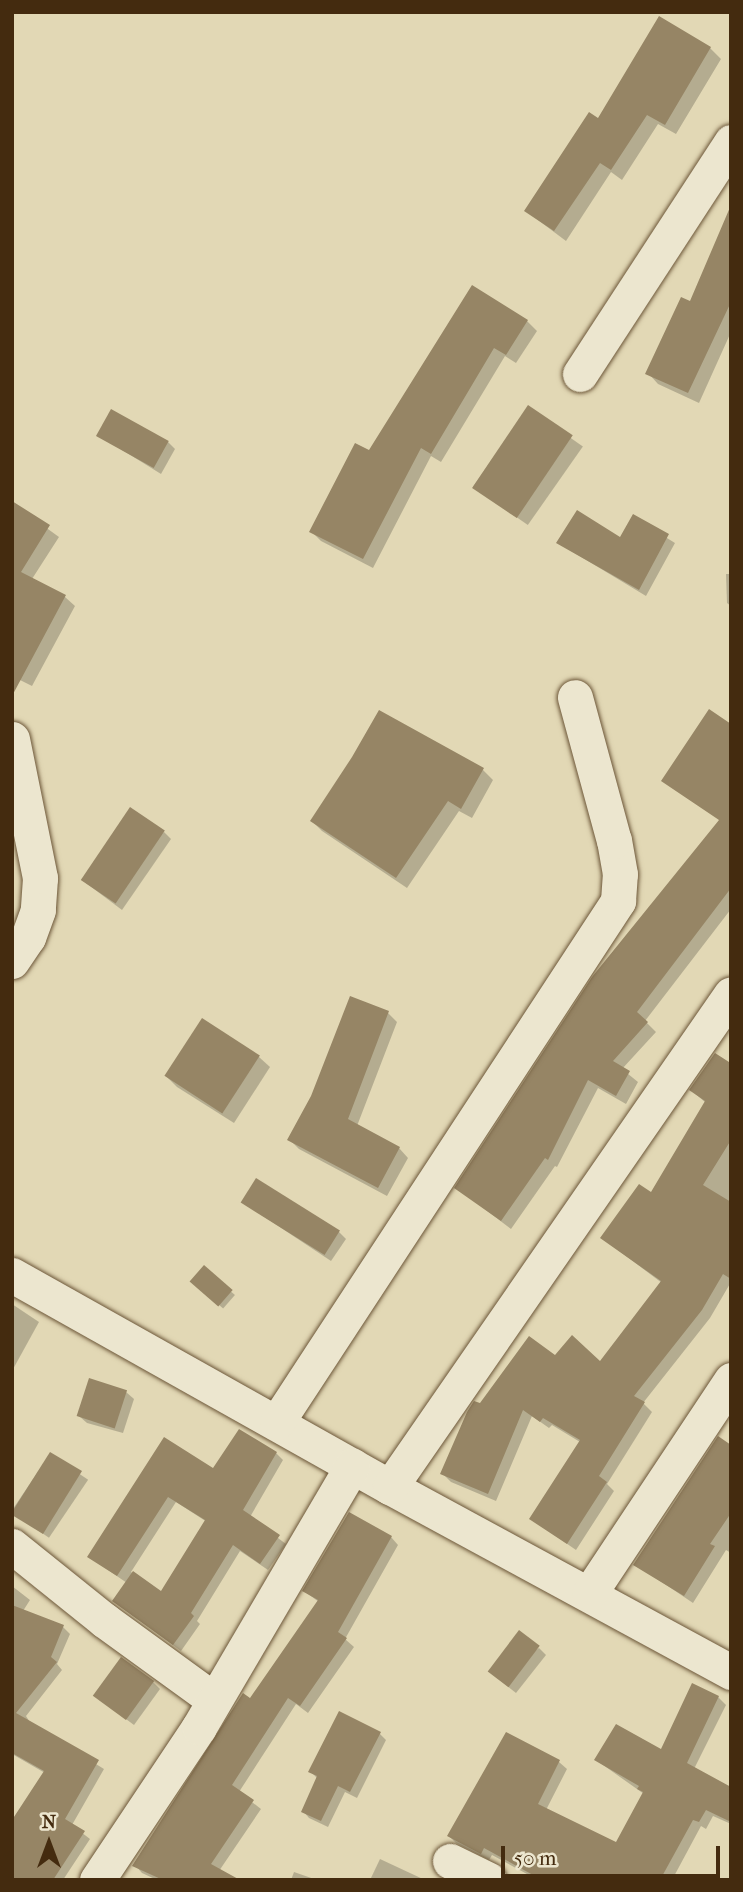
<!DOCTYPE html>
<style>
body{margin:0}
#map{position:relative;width:743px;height:1892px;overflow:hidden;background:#e2d8b5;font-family:"IM FELL French Canon",serif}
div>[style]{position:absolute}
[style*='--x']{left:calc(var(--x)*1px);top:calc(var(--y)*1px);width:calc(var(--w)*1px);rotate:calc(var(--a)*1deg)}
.shadow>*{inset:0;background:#0003;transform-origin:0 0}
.building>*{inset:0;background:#968565;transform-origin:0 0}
.roads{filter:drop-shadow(0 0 2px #6c5638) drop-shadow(0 0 2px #6c5638)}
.minor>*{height:35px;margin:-17.5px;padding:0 17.5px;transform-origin:17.5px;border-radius:17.5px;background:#ece6cf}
span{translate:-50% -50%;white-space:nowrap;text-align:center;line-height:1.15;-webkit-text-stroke:5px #ece6cf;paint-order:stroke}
.frame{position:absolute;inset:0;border:14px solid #442b0f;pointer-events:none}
.north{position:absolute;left:14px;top:1808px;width:70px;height:70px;-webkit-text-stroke:5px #ece6cf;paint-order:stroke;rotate:0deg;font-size:19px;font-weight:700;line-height:28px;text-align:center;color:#442b0f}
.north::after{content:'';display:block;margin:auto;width:24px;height:32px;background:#442b0f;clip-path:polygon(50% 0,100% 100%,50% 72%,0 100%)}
.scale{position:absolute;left:501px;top:1846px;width:219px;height:32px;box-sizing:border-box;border:4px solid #442b0f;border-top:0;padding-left:9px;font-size:21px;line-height:24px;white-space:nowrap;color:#442b0f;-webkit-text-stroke:5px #ece6cf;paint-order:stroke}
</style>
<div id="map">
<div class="shadow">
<div style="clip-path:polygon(659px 18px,710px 48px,721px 59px,676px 134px,658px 124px,622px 180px,611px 172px,566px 241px,526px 211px,598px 121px)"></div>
<div style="clip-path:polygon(731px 209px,731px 332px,699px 403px,658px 384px,648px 373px,691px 304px)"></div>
<div style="clip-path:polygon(473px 287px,527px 321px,537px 331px,516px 363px,505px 356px,441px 462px,431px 456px,373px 568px,321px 541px,311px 531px,370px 452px)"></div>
<div style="left:528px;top:408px;width:67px;height:96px;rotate:35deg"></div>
<div style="clip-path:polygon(98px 435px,168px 442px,175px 449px,161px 474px)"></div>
<div style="clip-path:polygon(12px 503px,59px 537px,32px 579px,65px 597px,75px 606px,32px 686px,12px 676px)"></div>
<div style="clip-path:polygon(633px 517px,675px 543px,646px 596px,558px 543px,620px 540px)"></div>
<div style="clip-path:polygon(726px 574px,731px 574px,731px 606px,727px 603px)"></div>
<div style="clip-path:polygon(483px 770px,493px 780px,472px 818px,459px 811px,407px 888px,322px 831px,312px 821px)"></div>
<div style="clip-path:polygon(164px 832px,171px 839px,122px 910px,82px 880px)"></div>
<div style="clip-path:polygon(731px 845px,731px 909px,645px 1021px,656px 1032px,622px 1069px,638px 1082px,626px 1104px,598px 1088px,557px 1167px,555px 1166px,511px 1229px,457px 1188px)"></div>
<div style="clip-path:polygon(388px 1013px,397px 1022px,357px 1126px,399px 1148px,408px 1158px,387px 1196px,299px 1149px,290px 1140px)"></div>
<div style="clip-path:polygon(202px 1020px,259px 1057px,270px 1067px,234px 1123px,177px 1087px,166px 1076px)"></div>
<div style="clip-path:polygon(731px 1065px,731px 1282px,710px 1318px,643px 1403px,652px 1412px,607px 1484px,614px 1491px,576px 1550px,531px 1519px,580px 1442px,552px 1425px,549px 1428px,532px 1416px,496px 1501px,451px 1482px,442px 1473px,480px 1405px,555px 1357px,601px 1364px,662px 1283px,602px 1238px,651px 1194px,706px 1103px,691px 1090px)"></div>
<div style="clip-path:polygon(242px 1202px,339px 1232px,346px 1239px,331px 1261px)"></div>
<div style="left:204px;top:1268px;width:41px;height:18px;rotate:41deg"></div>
<div style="clip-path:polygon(12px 1304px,39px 1322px,12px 1371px)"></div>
<div style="clip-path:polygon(126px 1392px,134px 1399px,123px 1433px,87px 1423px,79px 1416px)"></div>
<div style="clip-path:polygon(evenodd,164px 1439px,214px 1470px,276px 1453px,283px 1460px,250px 1517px,286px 1544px,268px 1570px,240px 1551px,197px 1621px,200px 1624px,181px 1651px,121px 1607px,127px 1583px,89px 1557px,164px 1439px,176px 1502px,207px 1522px,162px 1594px,131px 1572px,176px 1502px)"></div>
<div style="clip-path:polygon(731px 1447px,731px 1553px,726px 1550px,693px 1603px,635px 1564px)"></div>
<div style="left:50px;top:1454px;width:46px;height:70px;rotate:34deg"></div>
<div style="clip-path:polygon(391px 1537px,398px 1545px,345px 1639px,354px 1647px,308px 1713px,296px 1704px,239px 1792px,261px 1809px,219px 1871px,237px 1880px,157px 1880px,142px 1873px,135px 1865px,319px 1602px,304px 1591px)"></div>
<div style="clip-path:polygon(12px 1586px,30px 1600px,23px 1611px,63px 1627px,70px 1634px,57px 1664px,62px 1670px,26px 1716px,31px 1724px,104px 1769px,72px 1825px,90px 1839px,63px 1880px,12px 1880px,45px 1773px,12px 1754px)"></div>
<div style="clip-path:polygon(539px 1648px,546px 1655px,516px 1693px,497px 1678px)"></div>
<div style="clip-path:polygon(153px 1682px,160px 1689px,134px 1725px,103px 1702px)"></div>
<div style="clip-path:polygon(718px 1697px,726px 1705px,694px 1769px,729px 1788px,731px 1783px,731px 1824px,713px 1816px,706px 1829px,701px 1826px,672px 1880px,538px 1880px,492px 1855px,489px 1860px,456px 1843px,449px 1836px,507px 1735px,559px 1762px,567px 1769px,546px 1810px,616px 1844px,644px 1794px,596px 1760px,662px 1752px)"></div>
<div style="clip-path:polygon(379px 1733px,386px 1740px,357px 1798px,345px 1792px,328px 1827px,309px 1818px,303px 1811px,318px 1779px,310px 1771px)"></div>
<div style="clip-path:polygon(380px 1859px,425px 1880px,370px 1880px)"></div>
<div style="clip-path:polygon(294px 1872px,317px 1880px,291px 1880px)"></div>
</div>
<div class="building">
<div style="clip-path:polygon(659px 16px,711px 47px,665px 125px,647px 115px,611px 170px,600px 163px,554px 231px,524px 211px,589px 112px,598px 118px)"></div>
<div style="clip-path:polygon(731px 205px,731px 302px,688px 393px,645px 374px,681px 297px,690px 301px)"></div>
<div style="clip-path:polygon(472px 285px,528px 320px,506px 355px,494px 348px,431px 454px,421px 448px,363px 559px,309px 532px,355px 443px,369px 450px)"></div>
<div style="left:528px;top:405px;width:54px;height:100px;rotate:34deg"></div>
<div style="left:111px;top:409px;width:66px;height:31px;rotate:29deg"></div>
<div style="clip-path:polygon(12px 501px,50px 525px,21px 572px,66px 595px,12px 696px)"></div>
<div style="clip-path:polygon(577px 510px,620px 537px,633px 514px,669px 534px,639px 590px,556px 543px)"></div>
<div style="clip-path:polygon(709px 709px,731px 724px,731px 888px,637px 1012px,648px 1022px,613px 1061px,630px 1071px,616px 1096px,588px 1080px,548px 1160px,545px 1158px,501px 1221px,454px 1188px,592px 977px,719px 820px,661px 781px)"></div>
<div style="clip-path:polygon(379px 710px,484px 768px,461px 809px,448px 801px,396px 878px,310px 821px,352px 757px)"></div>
<div style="left:130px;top:807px;width:42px;height:88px;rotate:34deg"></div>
<div style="clip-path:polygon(350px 996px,389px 1011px,348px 1119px,400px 1147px,378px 1188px,287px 1140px,311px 1096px)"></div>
<div style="left:202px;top:1018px;width:69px;height:69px;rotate:33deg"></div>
<div style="clip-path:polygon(715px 1053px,729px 1062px,731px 1059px,731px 1140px,703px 1185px,731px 1202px,731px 1279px,723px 1274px,702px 1310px,634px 1396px,645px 1402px,599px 1476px,607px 1482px,567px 1544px,529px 1519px,580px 1440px,543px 1418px,540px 1422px,523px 1410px,488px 1494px,440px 1474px,467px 1412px,474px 1401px,480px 1403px,529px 1336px,555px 1355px,572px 1335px,600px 1361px,661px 1281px,600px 1238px,639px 1184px,651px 1192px,705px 1101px,689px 1090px)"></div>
<div style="left:256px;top:1178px;width:99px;height:29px;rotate:32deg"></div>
<div style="left:204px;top:1265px;width:38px;height:22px;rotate:41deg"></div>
<div style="left:89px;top:1378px;width:40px;height:40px;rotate:18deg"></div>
<div style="clip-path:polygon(239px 1429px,277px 1452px,243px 1510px,280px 1535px,260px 1564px,233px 1545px,191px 1613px,194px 1616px,173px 1645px,112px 1601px,133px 1571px,161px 1591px,205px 1520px,168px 1497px,117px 1576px,87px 1557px,164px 1437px,213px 1468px)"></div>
<div style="clip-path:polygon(718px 1436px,731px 1445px,731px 1513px,710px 1544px,715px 1546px,684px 1596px,633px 1565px)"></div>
<div style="clip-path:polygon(50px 1452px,82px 1471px,43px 1534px,12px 1515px,12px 1512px)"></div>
<div style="clip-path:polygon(349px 1512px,392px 1536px,338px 1632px,347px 1638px,300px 1706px,288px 1698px,232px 1785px,254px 1800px,211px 1864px,240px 1880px,163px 1880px,132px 1866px,243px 1693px,250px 1698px,318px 1600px,302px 1591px)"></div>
<div style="clip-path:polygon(12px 1605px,64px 1625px,51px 1657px,57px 1662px,16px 1713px,99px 1760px,65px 1819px,85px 1831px,53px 1880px,12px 1880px,12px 1820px,44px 1771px,12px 1753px)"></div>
<div style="left:519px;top:1630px;width:26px;height:52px;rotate:37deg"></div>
<div style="left:121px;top:1657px;width:41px;height:48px;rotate:36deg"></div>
<div style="clip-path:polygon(692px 1683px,719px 1696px,687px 1763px,731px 1787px,731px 1822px,706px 1810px,699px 1822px,693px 1820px,660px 1880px,542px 1880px,484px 1848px,481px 1854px,447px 1836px,506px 1732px,560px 1760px,538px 1804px,616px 1842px,643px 1792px,637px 1789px,639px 1786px,594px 1760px,616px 1724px,661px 1749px)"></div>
<div style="clip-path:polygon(339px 1711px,381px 1732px,350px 1792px,338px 1786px,321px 1821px,301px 1812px,317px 1776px,308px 1772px)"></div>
</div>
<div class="roads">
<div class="minor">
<div style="--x:580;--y:374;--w:277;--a:-56.9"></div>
<div style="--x:12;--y:739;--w:142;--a:78.6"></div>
<div style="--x:40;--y:878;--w:32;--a:94"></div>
<div style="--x:38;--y:910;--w:29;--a:110"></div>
<div style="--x:28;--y:937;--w:29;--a:124"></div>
<div style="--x:12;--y:1275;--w:433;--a:29.3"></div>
<div style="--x:390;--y:1487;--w:388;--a:28.5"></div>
<div style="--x:277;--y:1422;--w:623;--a:-56.79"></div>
<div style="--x:618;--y:901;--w:27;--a:-86"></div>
<div style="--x:620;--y:874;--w:34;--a:-100"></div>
<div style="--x:614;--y:841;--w:149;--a:-105.2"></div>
<div style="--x:390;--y:1487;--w:599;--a:-55.33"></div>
<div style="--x:12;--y:1546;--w:118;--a:38.8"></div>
<div style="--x:104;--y:1620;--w:136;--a:36"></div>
<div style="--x:589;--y:1594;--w:257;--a:-56.4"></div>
<div style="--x:450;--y:1861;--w:43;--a:26"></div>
<div style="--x:97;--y:1880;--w:184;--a:-56.3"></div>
<div style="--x:199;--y:1727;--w:303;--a:-59.6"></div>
</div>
</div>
<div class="frame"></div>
<div class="north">N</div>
<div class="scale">50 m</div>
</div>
